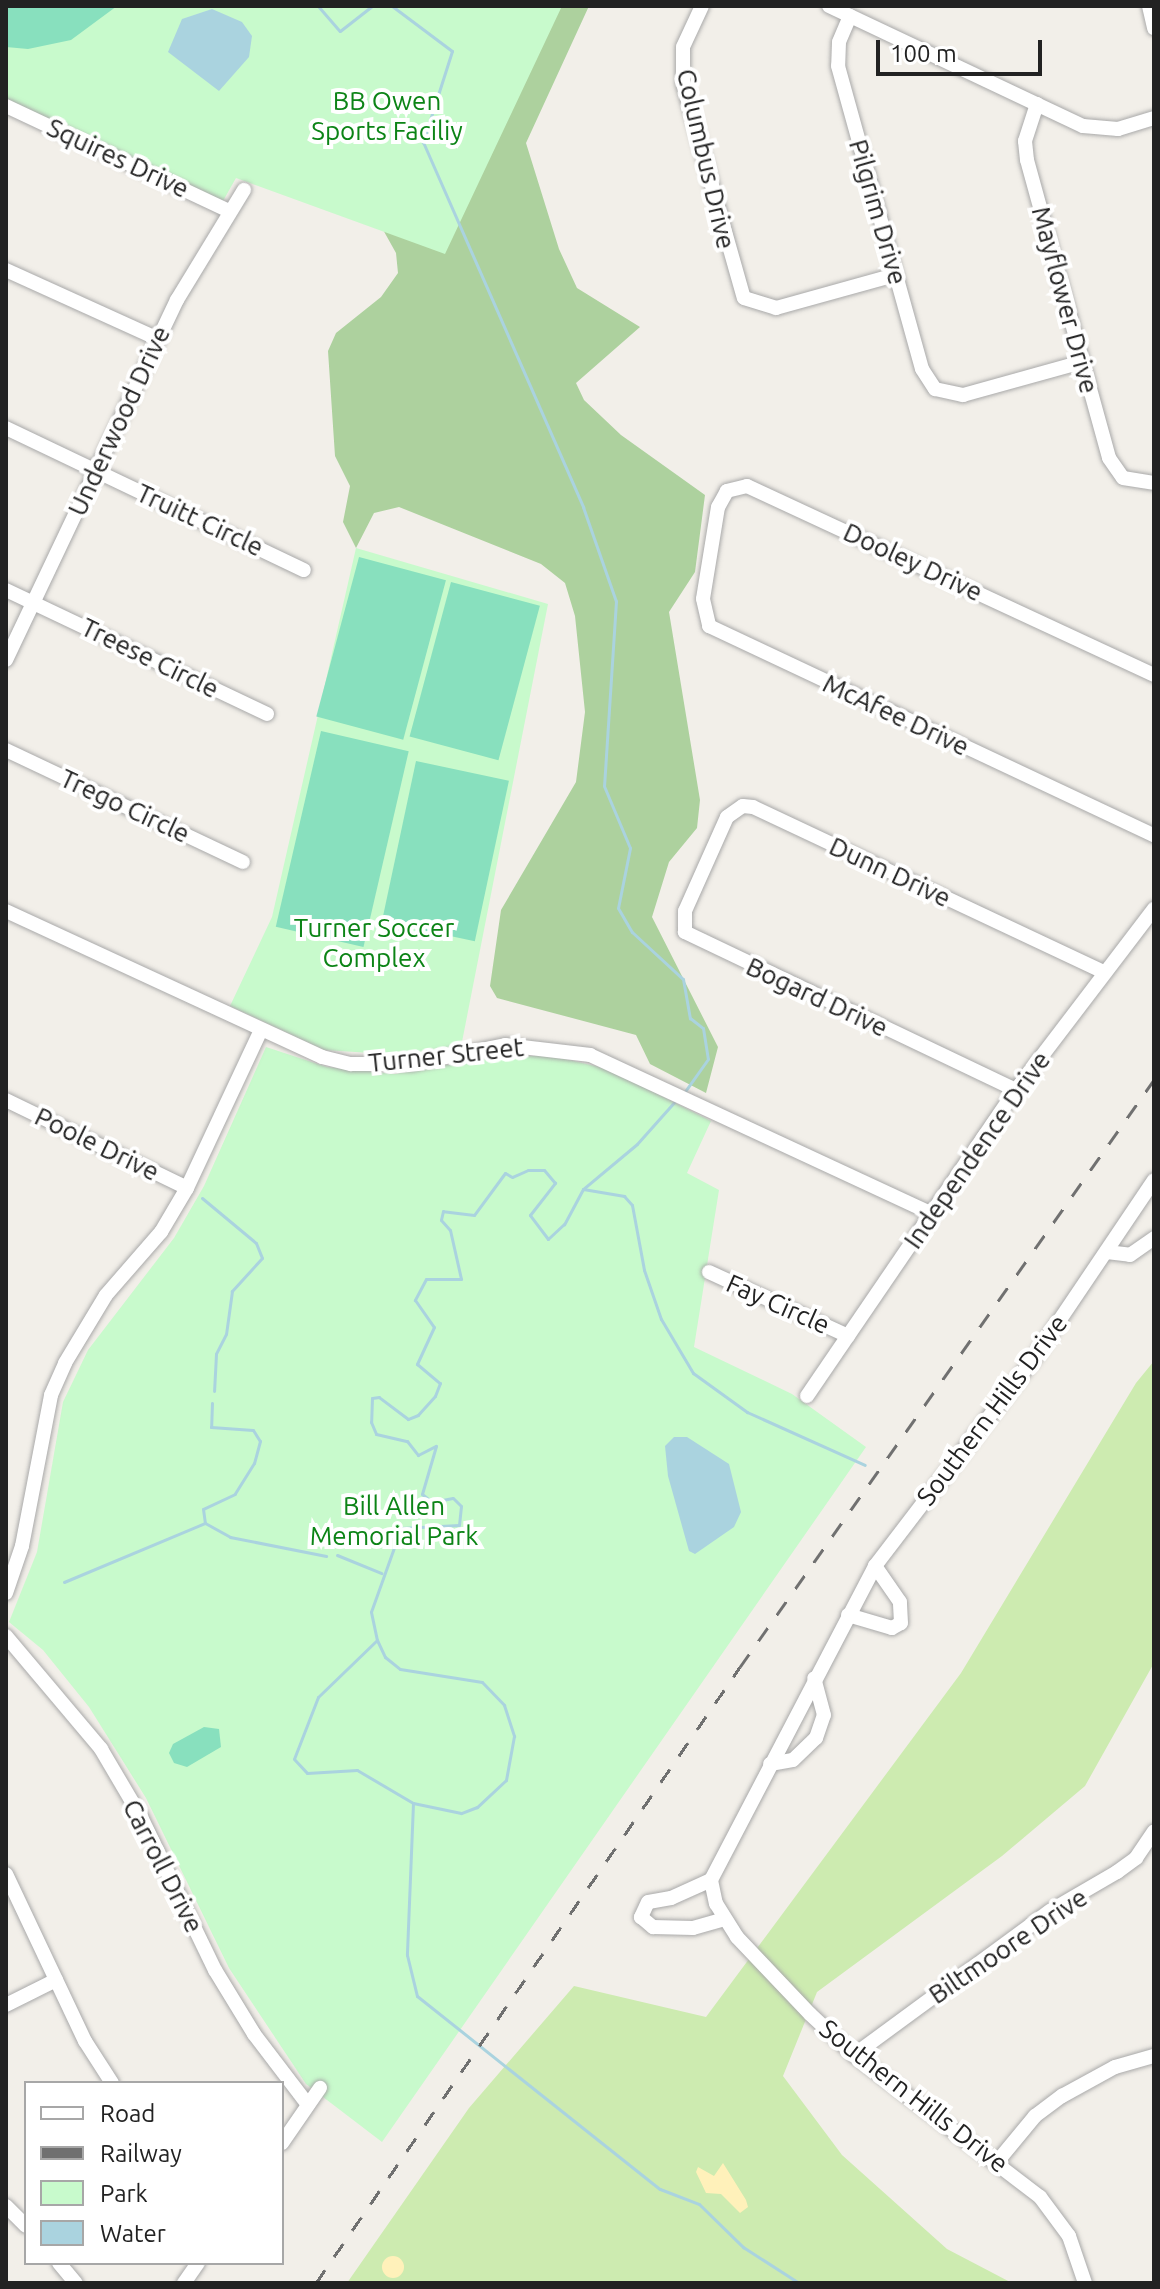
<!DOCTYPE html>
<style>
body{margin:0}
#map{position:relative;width:1160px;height:2289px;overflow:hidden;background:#f2efe9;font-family:Ubuntu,sans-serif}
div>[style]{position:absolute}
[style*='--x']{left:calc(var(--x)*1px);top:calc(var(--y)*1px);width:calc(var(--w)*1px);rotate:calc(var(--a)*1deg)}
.grass>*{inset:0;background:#cdebb0}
.forest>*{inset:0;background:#add19e}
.sand>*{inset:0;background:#fff1ba}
.round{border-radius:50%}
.park>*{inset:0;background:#c8facc}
.pitch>*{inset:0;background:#88e0be;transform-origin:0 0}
.water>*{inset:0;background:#aad3df}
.stream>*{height:3px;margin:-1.5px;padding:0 1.5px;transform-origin:1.5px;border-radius:1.5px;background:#aad3df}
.roads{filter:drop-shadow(0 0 2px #a9a9a9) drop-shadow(0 0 2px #a9a9a9)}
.minor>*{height:14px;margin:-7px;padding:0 7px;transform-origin:7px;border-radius:7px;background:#fff}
.rail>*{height:3px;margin-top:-1.5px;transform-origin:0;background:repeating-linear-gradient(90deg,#707070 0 16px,transparent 0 32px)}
span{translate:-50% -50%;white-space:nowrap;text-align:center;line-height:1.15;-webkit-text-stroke:8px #fff;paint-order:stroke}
.park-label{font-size:26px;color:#0c8416}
.street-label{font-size:26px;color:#222}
.frame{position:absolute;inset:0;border:8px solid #222;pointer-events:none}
.legend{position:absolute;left:24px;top:2081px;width:260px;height:184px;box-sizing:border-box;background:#fff;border:2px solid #a7a7a7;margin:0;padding:10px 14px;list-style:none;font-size:24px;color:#222}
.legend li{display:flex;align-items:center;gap:16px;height:40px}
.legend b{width:40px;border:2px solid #a7a7a7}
.scale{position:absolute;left:876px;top:40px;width:166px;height:36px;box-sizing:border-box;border:4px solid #222;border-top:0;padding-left:10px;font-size:24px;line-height:28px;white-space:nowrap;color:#222;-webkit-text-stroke:6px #fff;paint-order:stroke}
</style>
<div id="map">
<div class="grass">
<div style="clip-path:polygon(1154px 1361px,1154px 1663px,1085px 1786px,1002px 1856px,817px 1992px,783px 2076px,842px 2155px,947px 2249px,1012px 2283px,347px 2283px,469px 2108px,574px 1986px,706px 2017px,961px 1673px,1136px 1383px)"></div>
</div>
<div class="forest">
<div style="clip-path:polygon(258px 6px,589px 6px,526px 143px,559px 249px,577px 288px,640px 327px,576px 383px,584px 400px,621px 435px,705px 495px,695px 572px,669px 612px,700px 800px,697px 828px,669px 862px,652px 917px,718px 1047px,706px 1093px,650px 1064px,636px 1035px,497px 998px,490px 986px,501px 910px,576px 782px,585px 712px,575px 616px,565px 583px,541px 564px,399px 507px,374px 513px,356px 548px,343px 522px,350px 486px,335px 456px,328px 351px,336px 333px,381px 297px,398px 273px,396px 253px)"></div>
</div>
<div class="sand">
<div style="clip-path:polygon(723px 2163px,746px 2200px,748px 2207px,740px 2213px,721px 2194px,706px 2193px,696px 2172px,698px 2167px,714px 2176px)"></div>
<div class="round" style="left:382px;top:2256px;width:22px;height:22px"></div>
</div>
<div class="park">
<div style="clip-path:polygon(6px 6px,562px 6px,445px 254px,236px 178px,223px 201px,6px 104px)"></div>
<div style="clip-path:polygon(356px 548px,548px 604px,461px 1047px,418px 1056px,324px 1050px,230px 1006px,272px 917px)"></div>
<div style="clip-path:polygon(266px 1047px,327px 1067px,395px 1074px,481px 1059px,548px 1055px,608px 1069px,711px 1121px,687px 1173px,719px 1190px,694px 1347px,792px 1394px,866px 1447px,382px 2142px,306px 2084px,229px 1968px,146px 1798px,89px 1707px,43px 1650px,9px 1622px,37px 1552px,63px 1402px,88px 1350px,174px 1238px,204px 1186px)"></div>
</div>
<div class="pitch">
<div style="clip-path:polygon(6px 6px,117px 6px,71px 40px,28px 49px,6px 47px)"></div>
<div style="left:359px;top:557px;width:90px;height:165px;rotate:15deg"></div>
<div style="left:451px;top:582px;width:92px;height:160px;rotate:15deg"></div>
<div style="left:321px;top:731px;width:90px;height:201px;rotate:13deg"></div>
<div style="left:416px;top:761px;width:95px;height:164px;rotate:12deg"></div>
<div style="clip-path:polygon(204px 1727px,219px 1729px,221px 1747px,187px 1767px,174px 1763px,169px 1753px,173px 1744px)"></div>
</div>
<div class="water">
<div style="clip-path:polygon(212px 9px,242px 22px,252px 36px,249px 57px,219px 91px,168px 52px,182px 19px)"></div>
<div style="clip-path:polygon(674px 1437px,687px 1437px,729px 1464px,741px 1512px,734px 1527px,695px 1554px,689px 1551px,668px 1476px,665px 1446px)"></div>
</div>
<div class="stream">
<div style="--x:318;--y:6;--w:33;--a:49"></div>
<div style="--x:340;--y:31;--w:41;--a:-38"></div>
<div style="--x:392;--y:6;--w:75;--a:36.9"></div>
<div style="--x:452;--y:51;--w:96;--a:107.7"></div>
<div style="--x:423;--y:142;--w:399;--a:66.3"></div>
<div style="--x:583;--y:507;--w:100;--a:70.7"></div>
<div style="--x:616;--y:601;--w:185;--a:93.7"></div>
<div style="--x:604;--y:786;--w:67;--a:67.2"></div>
<div style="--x:630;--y:848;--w:61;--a:101.3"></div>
<div style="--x:618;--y:908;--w:28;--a:60"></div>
<div style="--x:632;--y:932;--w:69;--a:42.7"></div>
<div style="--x:683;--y:979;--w:40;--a:80"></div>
<div style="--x:690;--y:1018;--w:16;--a:38"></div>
<div style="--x:703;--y:1028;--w:31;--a:81"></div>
<div style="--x:708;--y:1059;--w:43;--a:125.5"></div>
<div style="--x:677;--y:1099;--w:60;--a:131.6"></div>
<div style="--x:637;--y:1144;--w:70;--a:140.2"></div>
<div style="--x:583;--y:1189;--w:40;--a:118"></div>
<div style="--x:564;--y:1224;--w:22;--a:137"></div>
<div style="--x:548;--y:1239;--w:30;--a:-127"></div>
<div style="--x:530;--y:1215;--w:41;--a:-52"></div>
<div style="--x:555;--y:1183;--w:17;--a:-130"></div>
<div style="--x:544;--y:1170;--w:16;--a:180"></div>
<div style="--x:528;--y:1170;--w:17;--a:156"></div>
<div style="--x:512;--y:1177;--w:8;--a:-150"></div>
<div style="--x:505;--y:1173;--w:52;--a:126.4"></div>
<div style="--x:474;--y:1215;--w:31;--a:-173"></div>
<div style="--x:443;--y:1211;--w:9;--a:103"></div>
<div style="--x:441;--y:1220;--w:13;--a:48"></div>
<div style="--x:450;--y:1230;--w:50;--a:77.3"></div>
<div style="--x:461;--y:1279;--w:35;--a:180"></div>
<div style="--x:426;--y:1279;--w:24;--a:118"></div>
<div style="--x:415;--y:1300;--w:33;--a:55"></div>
<div style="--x:434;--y:1327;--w:41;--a:114.7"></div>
<div style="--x:417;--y:1364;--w:30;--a:40"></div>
<div style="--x:440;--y:1383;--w:14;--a:111"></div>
<div style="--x:435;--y:1396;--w:25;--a:132"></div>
<div style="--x:418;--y:1415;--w:11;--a:158"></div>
<div style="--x:408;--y:1419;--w:36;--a:-143"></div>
<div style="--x:379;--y:1397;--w:7;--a:172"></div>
<div style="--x:372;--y:1398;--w:24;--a:92"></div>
<div style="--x:371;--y:1422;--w:13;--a:67"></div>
<div style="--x:376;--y:1434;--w:32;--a:13"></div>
<div style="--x:407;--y:1441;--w:18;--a:52"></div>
<div style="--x:418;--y:1455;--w:20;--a:-27"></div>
<div style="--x:436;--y:1446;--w:50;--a:106.3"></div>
<div style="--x:422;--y:1494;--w:13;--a:39"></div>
<div style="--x:432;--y:1502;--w:21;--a:-11"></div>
<div style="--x:453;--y:1498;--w:11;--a:45"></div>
<div style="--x:461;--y:1506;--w:19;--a:96"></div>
<div style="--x:459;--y:1525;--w:58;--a:177"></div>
<div style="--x:401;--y:1528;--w:89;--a:109.7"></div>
<div style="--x:371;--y:1612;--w:29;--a:78"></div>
<div style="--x:377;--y:1640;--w:82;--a:136"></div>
<div style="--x:318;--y:1697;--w:66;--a:111.2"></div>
<div style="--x:294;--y:1759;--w:19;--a:47"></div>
<div style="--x:307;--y:1773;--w:50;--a:-3.4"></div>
<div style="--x:357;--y:1770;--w:65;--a:30.5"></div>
<div style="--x:413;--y:1803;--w:152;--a:92.3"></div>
<div style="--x:407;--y:1955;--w:42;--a:76.3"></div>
<div style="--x:417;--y:1996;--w:310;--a:38.5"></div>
<div style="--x:660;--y:2189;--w:42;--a:21"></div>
<div style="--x:699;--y:2204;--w:62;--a:44.3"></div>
<div style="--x:743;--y:2247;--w:67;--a:32.7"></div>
<div style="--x:583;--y:1189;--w:42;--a:9.7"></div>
<div style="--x:624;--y:1196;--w:12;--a:48"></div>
<div style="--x:632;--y:1205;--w:66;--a:79.5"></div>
<div style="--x:644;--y:1270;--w:52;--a:70.9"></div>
<div style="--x:661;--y:1319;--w:63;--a:59.3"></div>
<div style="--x:693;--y:1373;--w:67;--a:35.8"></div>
<div style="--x:747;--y:1412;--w:129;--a:24.2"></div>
<div style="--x:202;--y:1198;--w:70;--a:39.8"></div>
<div style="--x:256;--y:1243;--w:16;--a:68"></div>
<div style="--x:262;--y:1258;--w:45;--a:132.3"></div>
<div style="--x:232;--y:1291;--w:43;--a:97.9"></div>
<div style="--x:226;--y:1334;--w:22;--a:117"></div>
<div style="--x:216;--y:1354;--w:37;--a:93"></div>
<div style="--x:212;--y:1403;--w:24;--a:92"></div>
<div style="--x:211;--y:1427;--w:42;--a:4.1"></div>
<div style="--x:253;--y:1430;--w:13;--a:58"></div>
<div style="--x:260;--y:1441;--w:23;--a:105"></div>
<div style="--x:254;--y:1463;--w:36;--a:122"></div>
<div style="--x:235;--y:1494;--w:35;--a:155"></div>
<div style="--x:203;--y:1509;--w:14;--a:82"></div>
<div style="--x:205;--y:1523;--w:29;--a:29"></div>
<div style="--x:230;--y:1537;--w:98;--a:11.2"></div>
<div style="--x:337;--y:1555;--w:48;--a:22.2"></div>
<div style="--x:64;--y:1582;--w:153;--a:-22.7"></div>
<div style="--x:377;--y:1640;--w:19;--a:65"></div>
<div style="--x:385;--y:1657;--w:19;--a:39"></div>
<div style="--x:400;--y:1669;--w:83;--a:9"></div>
<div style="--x:482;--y:1682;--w:32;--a:46"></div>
<div style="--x:504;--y:1705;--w:33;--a:72"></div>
<div style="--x:514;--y:1736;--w:45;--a:100.3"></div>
<div style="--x:506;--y:1780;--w:40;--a:137"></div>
<div style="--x:477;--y:1807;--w:17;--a:159"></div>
<div style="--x:461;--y:1813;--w:49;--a:-168.2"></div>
</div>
<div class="roads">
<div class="minor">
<div style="--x:702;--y:6;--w:45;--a:114.9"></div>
<div style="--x:683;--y:47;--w:36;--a:90"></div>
<div style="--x:683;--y:83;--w:223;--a:74.2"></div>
<div style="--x:744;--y:298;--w:34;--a:17"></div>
<div style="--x:776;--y:308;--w:123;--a:-15.5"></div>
<div style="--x:829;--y:6;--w:281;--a:25.3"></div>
<div style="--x:1083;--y:126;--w:35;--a:5"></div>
<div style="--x:1118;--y:129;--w:38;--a:-17"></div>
<div style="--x:1149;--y:6;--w:23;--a:77"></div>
<div style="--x:850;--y:16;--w:28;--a:113"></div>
<div style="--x:839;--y:42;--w:24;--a:92"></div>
<div style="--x:838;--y:66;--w:314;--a:74.5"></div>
<div style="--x:922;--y:369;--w:24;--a:57"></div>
<div style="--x:935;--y:389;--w:29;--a:12"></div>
<div style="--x:963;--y:395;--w:123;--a:-15.5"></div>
<div style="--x:1037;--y:104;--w:39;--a:108"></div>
<div style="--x:1025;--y:141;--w:19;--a:84"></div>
<div style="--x:1027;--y:160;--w:309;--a:74.6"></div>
<div style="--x:1109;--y:458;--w:24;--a:55"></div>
<div style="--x:1123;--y:478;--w:31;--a:9"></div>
<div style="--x:6;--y:106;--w:246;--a:25.2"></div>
<div style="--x:6;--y:270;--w:167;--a:24.4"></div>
<div style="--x:6;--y:428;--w:330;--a:25.5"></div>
<div style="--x:6;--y:590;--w:289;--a:25.4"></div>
<div style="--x:6;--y:660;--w:399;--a:-64.6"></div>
<div style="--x:177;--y:300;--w:129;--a:-58.7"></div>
<div style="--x:1154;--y:675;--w:449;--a:-155.1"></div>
<div style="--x:747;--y:486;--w:21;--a:166"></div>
<div style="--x:727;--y:491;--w:18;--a:119"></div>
<div style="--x:718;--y:507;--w:93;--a:99.3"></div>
<div style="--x:703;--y:599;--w:28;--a:77"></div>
<div style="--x:709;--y:626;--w:492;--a:25.2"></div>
<div style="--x:6;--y:750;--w:262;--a:25.3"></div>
<div style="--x:6;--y:911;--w:348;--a:24.8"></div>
<div style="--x:322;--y:1057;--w:30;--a:14"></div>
<div style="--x:351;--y:1064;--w:61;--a:0"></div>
<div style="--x:412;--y:1064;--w:95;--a:-11.5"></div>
<div style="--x:505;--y:1045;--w:86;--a:6.7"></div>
<div style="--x:590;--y:1055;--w:377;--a:24.9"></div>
<div style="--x:1016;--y:1090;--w:367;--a:-154.5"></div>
<div style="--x:685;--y:932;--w:21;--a:-90"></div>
<div style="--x:685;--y:911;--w:103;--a:-65.9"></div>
<div style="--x:727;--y:817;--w:19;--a:-35"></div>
<div style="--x:743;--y:806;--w:10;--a:6"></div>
<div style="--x:753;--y:807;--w:387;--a:25.2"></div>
<div style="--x:6;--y:1100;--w:201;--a:25.9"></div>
<div style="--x:1107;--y:1252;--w:23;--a:7"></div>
<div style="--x:1130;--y:1255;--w:29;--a:-35"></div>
<div style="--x:709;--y:1272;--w:153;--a:24.7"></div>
<div style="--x:807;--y:1396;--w:371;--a:-55.7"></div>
<div style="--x:1016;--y:1090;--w:228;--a:-52.7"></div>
<div style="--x:6;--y:1593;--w:50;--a:-71.2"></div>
<div style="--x:22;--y:1546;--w:154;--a:-79.1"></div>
<div style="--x:51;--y:1395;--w:35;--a:-66"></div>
<div style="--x:65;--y:1363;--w:79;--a:-58.9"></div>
<div style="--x:106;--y:1295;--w:84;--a:-48.9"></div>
<div style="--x:161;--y:1232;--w:51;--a:-59.4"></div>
<div style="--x:187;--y:1188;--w:174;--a:-64.9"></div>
<div style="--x:848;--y:1615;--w:46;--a:16.5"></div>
<div style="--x:892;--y:1628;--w:10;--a:-29"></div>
<div style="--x:901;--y:1623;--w:21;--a:-93"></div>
<div style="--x:900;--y:1602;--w:44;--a:-124.8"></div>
<div style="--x:6;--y:1636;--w:148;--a:49.9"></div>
<div style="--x:101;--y:1749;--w:79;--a:59.5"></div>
<div style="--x:141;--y:1817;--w:170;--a:64.2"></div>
<div style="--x:215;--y:1970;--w:75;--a:58.6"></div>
<div style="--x:254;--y:2034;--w:89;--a:52.7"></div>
<div style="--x:770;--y:1764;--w:23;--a:-10"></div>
<div style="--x:793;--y:1760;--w:32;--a:-44"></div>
<div style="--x:816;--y:1738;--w:24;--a:-71"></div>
<div style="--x:824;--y:1715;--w:38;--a:-105"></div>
<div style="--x:6;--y:1874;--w:185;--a:64.7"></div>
<div style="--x:85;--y:2041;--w:50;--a:57.3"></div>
<div style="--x:711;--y:1880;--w:44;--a:155.8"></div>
<div style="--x:671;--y:1898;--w:23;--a:170"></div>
<div style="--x:648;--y:1902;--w:17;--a:115"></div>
<div style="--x:641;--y:1917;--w:16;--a:40"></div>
<div style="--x:653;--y:1927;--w:40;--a:1.4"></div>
<div style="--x:693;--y:1928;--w:33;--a:-16"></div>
<div style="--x:6;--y:2005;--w:56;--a:-26.6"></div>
<div style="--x:854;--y:2055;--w:243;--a:-36.3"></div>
<div style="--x:1050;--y:1911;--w:78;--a:-30.2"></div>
<div style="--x:1117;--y:1872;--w:24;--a:-36"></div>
<div style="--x:1136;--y:1858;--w:32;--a:-56"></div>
<div style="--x:282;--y:2143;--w:67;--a:-55.4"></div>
<div style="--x:997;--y:2162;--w:60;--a:-50.4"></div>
<div style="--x:1035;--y:2116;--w:34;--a:-37"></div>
<div style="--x:1062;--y:2096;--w:60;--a:-28.7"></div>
<div style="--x:1115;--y:2067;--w:41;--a:-15.8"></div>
<div style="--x:6;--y:2206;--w:28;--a:45"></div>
<div style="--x:59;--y:2263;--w:26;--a:50"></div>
<div style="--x:184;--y:2283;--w:24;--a:-55"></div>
<div style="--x:1085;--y:2283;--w:50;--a:-108.8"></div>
<div style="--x:1069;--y:2236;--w:49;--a:-126.6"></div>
<div style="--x:1040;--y:2197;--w:234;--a:-142.6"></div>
<div style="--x:854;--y:2055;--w:60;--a:-137"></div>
<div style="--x:810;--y:2014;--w:106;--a:-133.5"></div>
<div style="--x:737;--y:1937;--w:39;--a:-122"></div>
<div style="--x:716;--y:1904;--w:25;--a:-102"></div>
<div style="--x:711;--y:1880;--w:354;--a:-62.4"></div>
<div style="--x:875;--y:1566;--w:258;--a:-52.6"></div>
<div style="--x:1032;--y:1361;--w:218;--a:-56"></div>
</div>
</div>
<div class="rail">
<div style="--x:316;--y:2283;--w:748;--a:-55.46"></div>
<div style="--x:740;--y:1667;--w:718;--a:-54.81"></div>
</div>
<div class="park-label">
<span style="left:387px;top:116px">BB Owen<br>Sports Faciliy</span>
<span style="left:374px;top:943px">Turner Soccer<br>Complex</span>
<span style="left:394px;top:1521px">Bill Allen<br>Memorial Park</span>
</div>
<div class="street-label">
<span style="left:118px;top:158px;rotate:25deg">Squires Drive</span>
<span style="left:706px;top:159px;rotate:77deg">Columbus Drive</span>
<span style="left:878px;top:212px;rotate:74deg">Pilgrim Drive</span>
<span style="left:1065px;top:300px;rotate:75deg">Mayflower Drive</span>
<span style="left:119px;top:421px;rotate:-65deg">Underwood Drive</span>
<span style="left:200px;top:520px;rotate:25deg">Truitt Circle</span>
<span style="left:913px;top:562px;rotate:25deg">Dooley Drive</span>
<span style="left:150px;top:658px;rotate:26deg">Treese Circle</span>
<span style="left:896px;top:715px;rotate:25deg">McAfee Drive</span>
<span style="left:125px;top:806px;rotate:25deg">Trego Circle</span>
<span style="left:890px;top:872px;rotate:25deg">Dunn Drive</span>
<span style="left:817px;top:997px;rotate:25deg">Bogard Drive</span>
<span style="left:446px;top:1055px;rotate:-6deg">Turner Street</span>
<span style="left:97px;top:1144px;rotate:26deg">Poole Drive</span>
<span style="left:977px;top:1150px;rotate:-55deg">Independence Drive</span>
<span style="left:778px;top:1304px;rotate:24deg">Fay Circle</span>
<span style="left:992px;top:1410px;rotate:-53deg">Southern Hills Drive</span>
<span style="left:163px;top:1866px;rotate:63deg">Carroll Drive</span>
<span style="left:1008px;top:1946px;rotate:-34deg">Biltmoore Drive</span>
<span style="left:914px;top:2096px;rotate:38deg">Southern Hills Drive</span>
</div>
<div class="frame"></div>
<ul class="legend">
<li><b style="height:10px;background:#fff"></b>Road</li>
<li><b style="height:10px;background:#707070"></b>Railway</li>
<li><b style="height:22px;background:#c8facc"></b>Park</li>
<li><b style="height:22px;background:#aad3df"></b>Water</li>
</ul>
<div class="scale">100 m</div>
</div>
